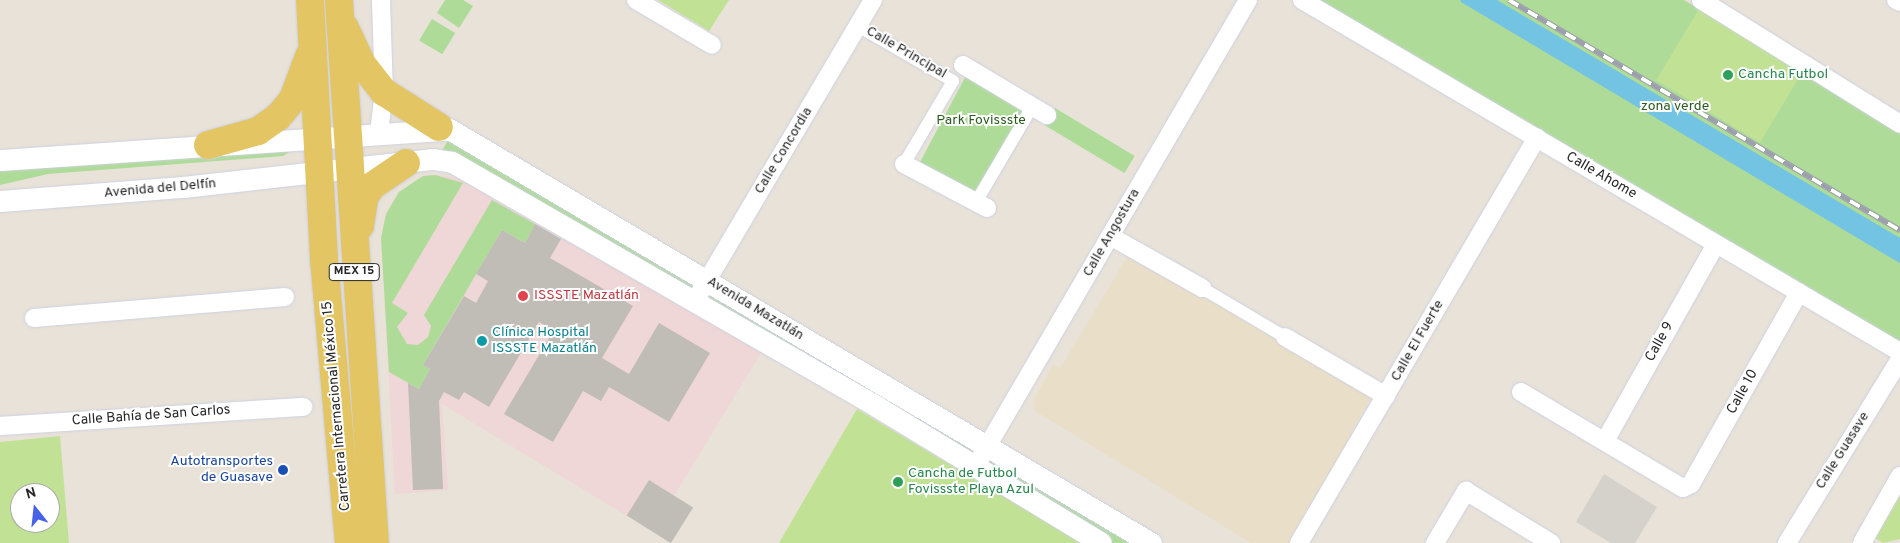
<!DOCTYPE html>
<meta charset="utf-8">
<style>
body{margin:0}
#map{position:relative;width:1900px;height:543px;overflow:hidden;background:#e8e2d9;font-family:Overpass,sans-serif}
div>[style]{position:absolute}
[style*='--x']{left:calc(var(--x)*1px);top:calc(var(--y)*1px);width:calc(var(--w)*1px);rotate:calc(var(--a)*1deg)}
.education>*{inset:0;background:#e9dfc9}
.medical>*{inset:0;background:#efd6d7}
.green>*{inset:0;background:#afdb99;transform-origin:0 0}
.pitch>*{inset:0;background:#c1e295;transform-origin:0 0}
.plaza>*{inset:0;background:#d5d1cb}
.water>*{inset:0;background:#73c4e3}
.stream>*{height:4.5px;margin:-2.25px;padding:0 2.25px;transform-origin:2.25px;border-radius:2.25px;background:#73c4e3}
.building>*{inset:0;background:#c0bcb6;transform-origin:0 0}
.roads{filter:drop-shadow(0 0 1px #ced1df) drop-shadow(0 0 1px #ced1df)}
.pedestrian>*{height:12px;margin:-6px;padding:0 6px;transform-origin:6px;border-radius:6px;background:#fff}
.minor>*{height:18px;margin:-9px;padding:0 9px;transform-origin:9px;border-radius:9px;background:#fff}
.tertiary>*{height:21px;margin:-10.5px;padding:0 10.5px;transform-origin:10.5px;border-radius:10.5px;background:#fff}
.primary>*{height:28px;margin:-14px;padding:0 14px;transform-origin:14px;border-radius:14px;background:#e3c663}
.rail>*{height:5.5px;margin-top:-2.75px;transform-origin:0;background:repeating-linear-gradient(90deg,#fff 0 11px,#9d9faf 0 22px);box-sizing:border-box;border-block:1px solid #9d9faf}
.dots>*{width:14px;height:14px;translate:-50% -50%;box-sizing:border-box;border:2px solid #fff;border-radius:50%}
span{translate:-50% -50%;white-space:nowrap;text-align:center;line-height:1.15;-webkit-text-stroke:4px #fff;paint-order:stroke}
.shield-label span{padding:1px 4px;background:#fff;border:1px solid;border-radius:4px;-webkit-text-stroke-width:0}
.shield-label{font-size:12px;color:#272727;font-weight:700}
.street-label{font-size:14px;color:#272727}
.leisure-label{font-size:14px;color:#27864d}
.left{translate:0 -50%;text-align:left}
.park-label{font-size:14px;color:#2b5c1f}
.health-label{font-size:14px;color:#be3a42}
.culture-label{font-size:14px;color:#0d838f}
.transit-label{font-size:14px;color:#164399}
.right{translate:-100% -50%;text-align:right}
.north{position:absolute;left:10px;top:483px;width:50px;height:50px;box-sizing:border-box;background:#fff;border:1px solid #a9a9a9;border-radius:50%;rotate:344deg;font-size:14px;font-weight:700;line-height:20px;text-align:center;color:#272727}
.north::after{content:'';display:block;margin:auto;width:18px;height:22px;background:#4562e9;clip-path:polygon(50% 0,100% 100%,50% 72%,0 100%)}
</style>
<div id="map">
<div class="education">
<div style="clip-path:polygon(1130px 252px,1373px 394px,1351px 431px,1356px 434px,1294px 543px,1251px 543px,1035px 411px,1034px 399px,1053px 364px,1060px 368px)"></div>
</div>
<div class="medical">
<div style="clip-path:polygon(435px 175px,455px 177px,761px 353px,674px 496px,649px 480px,627px 516px,442px 404px,448px 490px,395px 494px,381px 238px,386px 214px,399px 192px,423px 176px)"></div>
</div>
<div class="green">
<div style="clip-path:polygon(445px 0,463px 0,473px 6px,459px 28px,437px 13px)"></div>
<div style="clip-path:polygon(1310px 0,1684px 0,1900px 129px,1900px 343px)"></div>
<div style="left:432px;top:19px;width:27px;height:25px;rotate:31deg"></div>
<div style="left:969px;top:70px;width:72px;height:108px;rotate:28deg"></div>
<div style="left:1055px;top:108px;width:93px;height:20px;rotate:31deg"></div>
<div style="left:450px;top:137px;width:802px;height:20px;rotate:30deg"></div>
<div style="clip-path:polygon(285px 147px,291px 151px,283px 156px,48px 174px,0 185px,0 165px)"></div>
<div style="clip-path:polygon(435px 175px,463px 183px,392px 303px,408px 313px,397px 327px,407px 344px,418px 345px,428px 337px,431px 326px,424px 315px,492px 200px,535px 224px,525px 243px,502px 230px,423px 365px,430px 369px,419px 389px,389px 372px,381px 238px,386px 214px,399px 192px,423px 176px)"></div>
</div>
<div class="pitch">
<div style="clip-path:polygon(658px 0,729px 0,709px 31px)"></div>
<div style="left:1699px;top:9px;width:121px;height:83px;rotate:31deg"></div>
<div style="clip-path:polygon(857px 409px,1082px 543px,779px 543px)"></div>
<div style="clip-path:polygon(evenodd,60px 436px,69px 543px,0 543px,0 442px,60px 436px,20px 493px,50px 493px,50px 523px,20px 523px,20px 493px)"></div>
<div style="clip-path:polygon(1894px 494px,1900px 497px,1900px 539px,1883px 543px,1871px 535px)"></div>
</div>
<div class="plaza">
<div style="clip-path:polygon(1604px 474px,1657px 507px,1635px 543px,1611px 543px,1576px 522px)"></div>
</div>
<div class="water">
<div style="clip-path:polygon(1463px 0,1497px 0,1900px 238px,1900px 260px)"></div>
</div>
<div class="stream">
<div style="--x:1463;--y:0;--w:508;--a:30.75"></div>
</div>
<div class="building">
<div style="clip-path:polygon(535px 224px,561px 239px,550px 258px,633px 306px,602px 358px,629px 374px,659px 323px,710px 353px,669px 422px,609px 387px,601px 401px,583px 391px,553px 442px,504px 414px,554px 330px,539px 322px,489px 407px,464px 392px,459px 400px,444px 392px,439px 401px,443px 489px,413px 490px,408px 383px,419px 389px,430px 369px,423px 365px,464px 296px,476px 303px,488px 281px,476px 274px,502px 230px,525px 243px)"></div>
<div style="left:649px;top:480px;width:52px;height:42px;rotate:32deg"></div>
</div>
<div class="roads">
<div class="pedestrian">
<div style="--x:858;--y:26;--w:110;--a:30.1"></div>
<div style="--x:953;--y:81;--w:96;--a:120.6"></div>
<div style="--x:976;--y:202;--w:110;--a:-59.5"></div>
<div style="--x:1202;--y:288;--w:96;--a:30.6"></div>
</div>
<div class="minor">
<div style="--x:636;--y:0;--w:88;--a:30.6"></div>
<div style="--x:1302;--y:0;--w:694;--a:30.48"></div>
<div style="--x:1701;--y:0;--w:234;--a:31.9"></div>
<div style="--x:1896;--y:0;--w:4;--a:27"></div>
<div style="--x:963;--y:65;--w:98;--a:30.8"></div>
<div style="--x:379;--y:132;--w:40;--a:-82.9"></div>
<div style="--x:384;--y:92;--w:92;--a:-91.9"></div>
<div style="--x:904;--y:164;--w:94;--a:27.9"></div>
<div style="--x:1110;--y:236;--w:106;--a:29.5"></div>
<div style="--x:695;--y:301;--w:350;--a:-59.4"></div>
<div style="--x:34;--y:318;--w:252;--a:-4.8"></div>
<div style="--x:1285;--y:337;--w:117;--a:30.3"></div>
<div style="--x:1521;--y:392;--w:188;--a:30.7"></div>
<div style="--x:1683;--y:488;--w:9;--a:-27"></div>
<div style="--x:1691;--y:484;--w:220;--a:-60.6"></div>
<div style="--x:0;--y:426;--w:304;--a:-3.6"></div>
<div style="--x:1605;--y:441;--w:226;--a:-60.6"></div>
<div style="--x:981;--y:457;--w:529;--a:-59.7"></div>
<div style="--x:1299;--y:543;--w:470;--a:-59.6"></div>
<div style="--x:1435;--y:543;--w:61;--a:-59.2"></div>
<div style="--x:1466;--y:491;--w:100;--a:31.5"></div>
<div style="--x:1787;--y:543;--w:216;--a:-58.4"></div>
<div style="--x:1862;--y:543;--w:77;--a:-60.4"></div>
</div>
<div class="tertiary">
<div style="--x:0;--y:160;--w:450;--a:-3.9"></div>
<div style="--x:449;--y:129;--w:815;--a:30.53"></div>
<div style="--x:0;--y:201;--w:184;--a:-4.4"></div>
<div style="--x:183;--y:187;--w:252;--a:-6.4"></div>
<div style="--x:433;--y:159;--w:19;--a:9"></div>
<div style="--x:452;--y:162;--w:489;--a:29.9"></div>
<div style="--x:876;--y:406;--w:263;--a:31.3"></div>
</div>
<div class="primary">
<div style="--x:310;--y:0;--w:259;--a:86.9"></div>
<div style="--x:324;--y:259;--w:285;--a:85"></div>
<div style="--x:339;--y:0;--w:544;--a:86.21"></div>
<div style="--x:345;--y:28;--w:40;--a:65"></div>
<div style="--x:362;--y:64;--w:36;--a:52"></div>
<div style="--x:384;--y:92;--w:65;--a:32.5"></div>
<div style="--x:208;--y:145;--w:52;--a:-15.6"></div>
<div style="--x:258;--y:131;--w:24;--a:-35"></div>
<div style="--x:278;--y:117;--w:23;--a:-50"></div>
<div style="--x:293;--y:99;--w:46;--a:-69.6"></div>
<div style="--x:360;--y:226;--w:30;--a:-81"></div>
<div style="--x:365;--y:196;--w:12;--a:-55"></div>
<div style="--x:372;--y:186;--w:41;--a:-34.1"></div>
</div>
</div>
<div class="rail">
<div style="--x:1509;--y:0;--w:454;--a:30.5"></div>
</div>
<div class="dots">
<div style="left:1728px;top:75px;background:#2e9e5b"></div>
<div style="left:523px;top:296px;background:#e0444e"></div>
<div style="left:482px;top:341px;background:#0f9aa8"></div>
<div style="left:283px;top:470px;background:#1a4fb4"></div>
<div style="left:898px;top:482px;background:#2e9e5b"></div>
</div>
<div class="shield-label">
<span style="left:354px;top:272px">MEX 15</span>
</div>
<div class="street-label">
<span style="left:906px;top:53px;rotate:30deg">Calle Principal</span>
<span style="left:784px;top:151px;rotate:-59deg">Calle Concordia</span>
<span style="left:1601px;top:176px;rotate:30deg">Calle Ahome</span>
<span style="left:160px;top:189px;rotate:-5deg">Avenida del Delfín</span>
<span style="left:1112px;top:233px;rotate:-60deg">Calle Angostura</span>
<span style="left:755px;top:309px;rotate:31deg">Avenida Mazatlán</span>
<span style="left:1418px;top:341px;rotate:-60deg">Calle El Fuerte</span>
<span style="left:1660px;top:342px;rotate:-61deg">Calle 9</span>
<span style="left:1743px;top:392px;rotate:-61deg">Calle 10</span>
<span style="left:337px;top:406px;rotate:-95deg">Carretera Internacional México 15</span>
<span style="left:151px;top:416px;rotate:-4deg">Calle Bahía de San Carlos</span>
<span style="left:1843px;top:451px;rotate:-58deg">Calle Guasave</span>
</div>
<div class="leisure-label">
<span class="left" style="left:1738px;top:75px">Cancha Futbol</span>
<span class="left" style="left:908px;top:482px">Cancha de Futbol<br>Fovissste Playa Azul</span>
</div>
<div class="park-label">
<span style="left:1675px;top:107px">zona verde</span>
<span style="left:981px;top:121px">Park Fovissste</span>
</div>
<div class="health-label">
<span class="left" style="left:534px;top:296px">ISSSTE Mazatlán</span>
</div>
<div class="culture-label">
<span class="left" style="left:492px;top:341px">Clínica Hospital<br>ISSSTE Mazatlán</span>
</div>
<div class="transit-label">
<span class="right" style="left:273px;top:470px">Autotransportes<br>de Guasave</span>
</div>
<div class="north">N</div>
</div>
